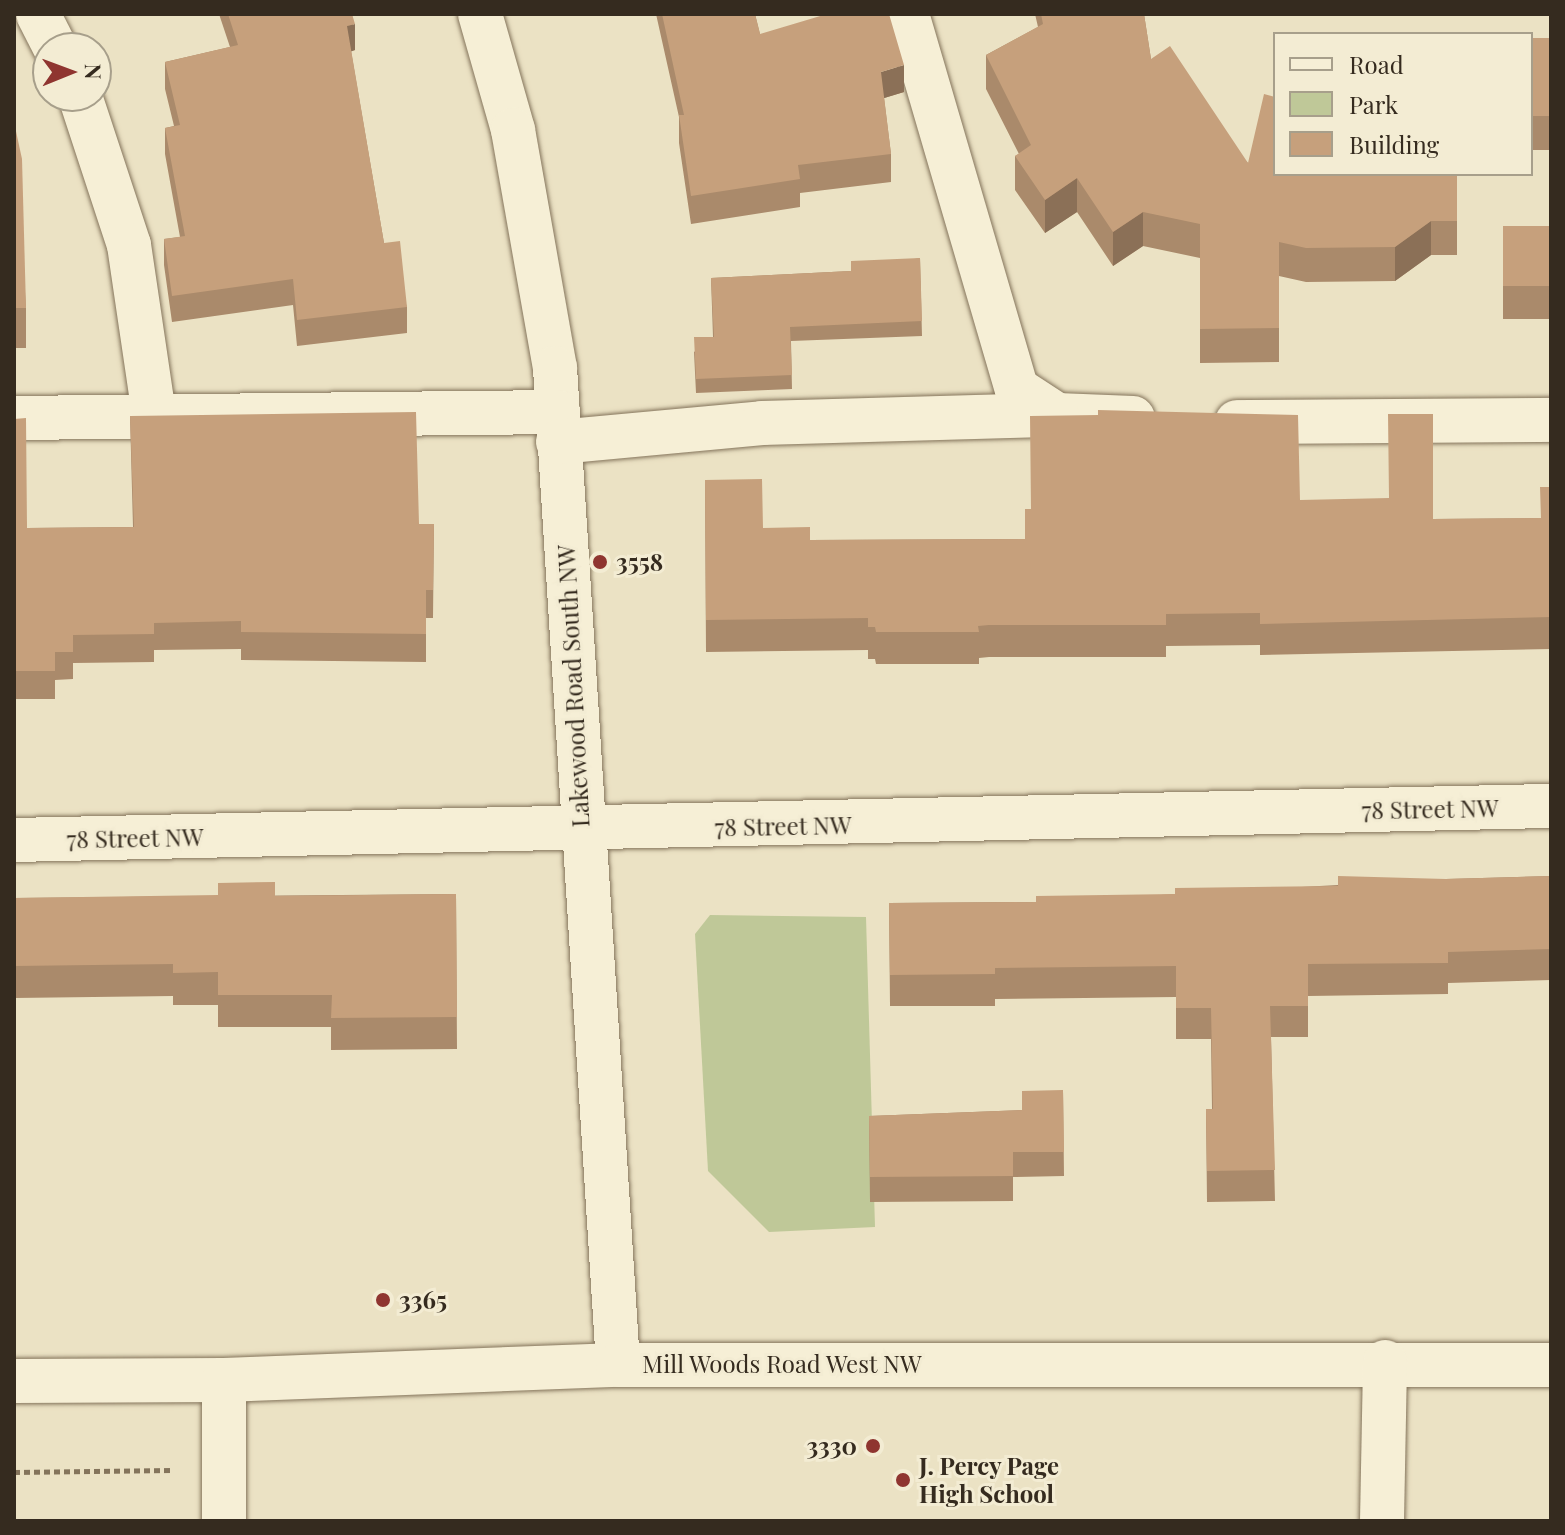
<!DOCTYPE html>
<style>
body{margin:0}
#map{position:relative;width:1565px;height:1535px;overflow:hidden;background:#ebe2c4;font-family:"Playfair Display",serif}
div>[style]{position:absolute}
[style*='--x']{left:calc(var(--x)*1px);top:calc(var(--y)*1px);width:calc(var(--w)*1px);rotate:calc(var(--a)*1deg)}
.green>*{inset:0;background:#bfc898}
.path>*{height:5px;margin-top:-2.5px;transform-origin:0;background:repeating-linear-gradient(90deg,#84745b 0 6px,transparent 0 10px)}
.roads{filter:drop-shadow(0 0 2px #84745b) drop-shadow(0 0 2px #84745b)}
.minor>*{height:44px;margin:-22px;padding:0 22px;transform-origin:22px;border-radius:22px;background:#f6efd6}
.wall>*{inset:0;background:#aa8a6b;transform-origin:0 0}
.shaded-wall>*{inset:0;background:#8b7057}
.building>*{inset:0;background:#c6a07c;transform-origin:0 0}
.dots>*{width:22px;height:22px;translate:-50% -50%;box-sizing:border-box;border:4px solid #f3ecd3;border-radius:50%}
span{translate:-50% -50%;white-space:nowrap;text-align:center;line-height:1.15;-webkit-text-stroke:6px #f3ecd3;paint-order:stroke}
.poi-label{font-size:24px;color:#352b1f;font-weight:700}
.left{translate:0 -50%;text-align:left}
.right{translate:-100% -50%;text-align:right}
.street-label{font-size:24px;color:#352b1f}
.frame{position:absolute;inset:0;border:16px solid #352b1f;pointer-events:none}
.legend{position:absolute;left:1273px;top:32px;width:260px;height:144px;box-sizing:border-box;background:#f3ecd3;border:2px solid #a79f8b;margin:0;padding:10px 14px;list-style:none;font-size:24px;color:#352b1f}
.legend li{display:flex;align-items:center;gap:16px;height:40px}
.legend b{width:40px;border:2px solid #a79f8b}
.north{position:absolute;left:32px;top:32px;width:80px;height:80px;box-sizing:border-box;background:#f3ecd3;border:2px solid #a79f8b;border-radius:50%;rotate:89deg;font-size:22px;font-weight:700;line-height:32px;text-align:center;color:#352b1f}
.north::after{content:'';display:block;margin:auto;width:28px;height:36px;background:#8f3530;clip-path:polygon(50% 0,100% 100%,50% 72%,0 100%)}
</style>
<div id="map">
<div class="green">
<div style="clip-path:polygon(710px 915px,866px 917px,875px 1227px,769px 1232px,708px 1171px,695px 934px)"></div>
</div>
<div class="path">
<div style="--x:14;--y:1472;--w:159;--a:-0.7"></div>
</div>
<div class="roads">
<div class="minor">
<div style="--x:38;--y:14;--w:38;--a:63"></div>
<div style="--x:480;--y:14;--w:121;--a:74.1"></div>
<div style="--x:513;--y:130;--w:242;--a:80"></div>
<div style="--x:555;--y:368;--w:999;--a:86.38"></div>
<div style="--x:907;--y:14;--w:391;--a:73.7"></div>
<div style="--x:1017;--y:389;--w:48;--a:33"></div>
<div style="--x:1057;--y:415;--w:76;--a:2.3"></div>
<div style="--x:80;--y:96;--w:157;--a:71.8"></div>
<div style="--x:129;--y:245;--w:171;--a:81.6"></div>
<div style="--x:14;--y:418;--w:544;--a:-0.63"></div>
<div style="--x:1237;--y:422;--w:314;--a:-0.4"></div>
<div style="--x:558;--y:442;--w:205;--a:-5.3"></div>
<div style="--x:762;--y:423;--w:295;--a:-1.6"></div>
<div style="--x:14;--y:840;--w:1537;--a:-1.27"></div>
<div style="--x:14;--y:1381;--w:210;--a:-0.3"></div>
<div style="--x:224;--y:1380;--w:394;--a:-2.2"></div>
<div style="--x:618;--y:1365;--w:933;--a:0"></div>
<div style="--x:224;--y:1521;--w:141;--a:-90"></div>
<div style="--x:1382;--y:1521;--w:159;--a:-88.9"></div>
</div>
</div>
<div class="wall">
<div style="clip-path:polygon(219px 14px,352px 14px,355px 50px,351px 51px,384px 243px,407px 307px,407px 333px,297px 346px,293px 305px,172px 322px,164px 265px,164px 239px,180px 237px,165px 154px,165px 128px,174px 126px,165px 89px,165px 62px,230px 47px)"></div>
<div style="clip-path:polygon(656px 14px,755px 14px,760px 34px,904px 92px,884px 98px,891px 154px,891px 182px,800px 193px,800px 207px,691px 224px,679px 143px,679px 117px)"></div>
<div style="clip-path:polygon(1035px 14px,1144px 14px,1151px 59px,1248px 163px,1457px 174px,1457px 255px,1431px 255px,1395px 281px,1306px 282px,1279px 276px,1279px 362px,1200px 363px,1200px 258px,1143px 246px,1113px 266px,1077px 212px,1045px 233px,1015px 190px,1015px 156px,1019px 154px,986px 89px,986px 55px,1038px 27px)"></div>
<div style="left:1531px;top:38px;width:20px;height:112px"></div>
<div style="clip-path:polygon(14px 122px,26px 308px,26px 348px,14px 348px)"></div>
<div style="left:1551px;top:226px;width:93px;height:48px;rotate:90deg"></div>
<div style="clip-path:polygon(920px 258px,922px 336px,791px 341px,792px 389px,696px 393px,694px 352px,713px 337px,711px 278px,851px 271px)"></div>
<div style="clip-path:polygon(130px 416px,419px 524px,434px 524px,433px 618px,426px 618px,426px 662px,241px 660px,241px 649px,154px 650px,154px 662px,73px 663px,73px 679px,55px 680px,55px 699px,14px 699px,14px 419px,27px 528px,133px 527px)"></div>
<div style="clip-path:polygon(705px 480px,763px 528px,810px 540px,1025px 539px,1300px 500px,1433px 519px,1541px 518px,1551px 487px,1551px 649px,1260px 655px,1260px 645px,1166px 646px,1166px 657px,989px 657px,979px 658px,979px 664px,876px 664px,875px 659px,868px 659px,868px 650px,706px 652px)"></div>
<div style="clip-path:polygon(1551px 876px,1551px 980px,1448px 983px,1448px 994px,1308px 996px,1308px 1037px,1271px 1037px,1275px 1201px,1207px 1202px,1206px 1109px,1212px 1109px,1211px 1039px,1176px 1039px,1176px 997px,995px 999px,995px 1006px,890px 1006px,889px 903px,1036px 902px,1446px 879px)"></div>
<div style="clip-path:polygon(456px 894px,457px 1049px,331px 1050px,331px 1027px,218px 1027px,218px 1005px,173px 1005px,173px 996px,14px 998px,14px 898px)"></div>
<div style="clip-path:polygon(1063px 1090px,1064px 1176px,1013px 1177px,1013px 1201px,870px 1202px,869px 1116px,1022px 1110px)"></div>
</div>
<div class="shaded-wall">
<div style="clip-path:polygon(355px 24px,355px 50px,347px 53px,347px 26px)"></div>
<div style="clip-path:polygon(904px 65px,904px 92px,881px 99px,881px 72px)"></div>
<div style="clip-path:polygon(1077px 178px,1077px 212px,1045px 233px,1045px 200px)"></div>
<div style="clip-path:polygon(1143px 212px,1143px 246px,1113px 266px,1113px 232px)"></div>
<div style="clip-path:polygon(1431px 221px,1431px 255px,1395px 281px,1395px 247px)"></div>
</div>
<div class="building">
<div style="clip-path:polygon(228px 14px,352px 14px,355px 24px,347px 26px,384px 243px,400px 241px,407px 307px,297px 320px,293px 279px,172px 296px,164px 239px,185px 236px,165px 128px,180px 125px,165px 62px,238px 45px)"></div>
<div style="clip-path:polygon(662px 14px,755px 14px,760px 34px,827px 14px,889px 14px,904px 65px,881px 72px,891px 154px,798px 165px,800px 179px,691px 196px,679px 115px,684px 115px)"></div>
<div style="clip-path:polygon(1041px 14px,1144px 14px,1151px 59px,1170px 46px,1248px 163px,1264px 94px,1275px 97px,1275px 174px,1457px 174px,1457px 221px,1431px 221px,1395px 247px,1306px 248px,1279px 242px,1279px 328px,1200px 329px,1200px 224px,1143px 212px,1113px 232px,1077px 178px,1045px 200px,1015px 156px,1031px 145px,986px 55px,1043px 24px)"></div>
<div style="left:1531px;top:38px;width:20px;height:78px"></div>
<div style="clip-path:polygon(14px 122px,22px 159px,26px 308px,14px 308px)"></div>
<div style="left:1551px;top:226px;width:60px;height:48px;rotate:90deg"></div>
<div style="clip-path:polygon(920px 258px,922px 321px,790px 327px,792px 375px,696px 379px,694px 337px,714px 337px,711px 278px,851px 271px,851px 261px)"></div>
<div style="clip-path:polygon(1098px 410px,1298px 415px,1300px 500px,1389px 498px,1388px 414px,1433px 414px,1433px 519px,1541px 518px,1540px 487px,1551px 487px,1551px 617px,1260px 624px,1260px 613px,1166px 614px,1166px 625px,989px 625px,978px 626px,979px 632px,876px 632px,875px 627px,868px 627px,868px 618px,706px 620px,705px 480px,762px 479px,763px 528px,810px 527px,810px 540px,1025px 539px,1025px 509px,1031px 509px,1030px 416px,1098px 415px)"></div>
<div style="clip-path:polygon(416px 412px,419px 524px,434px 524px,433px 590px,426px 590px,426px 634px,241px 632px,241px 621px,154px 623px,154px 634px,73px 635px,73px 652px,55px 652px,55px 671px,14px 671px,14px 419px,26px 418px,27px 528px,134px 527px,130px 416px)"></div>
<div style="clip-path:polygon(1338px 876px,1446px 879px,1551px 876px,1551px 949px,1448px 952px,1448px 963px,1308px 964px,1308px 1006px,1270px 1006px,1275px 1170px,1207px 1171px,1206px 1109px,1213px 1109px,1211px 1008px,1176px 1008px,1176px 966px,995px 968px,995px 974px,890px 975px,889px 903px,1036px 902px,1036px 896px,1175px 894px,1175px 888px,1338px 886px)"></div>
<div style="clip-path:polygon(275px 882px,275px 896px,456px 894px,457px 1017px,331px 1018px,332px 995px,218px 995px,218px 972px,173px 973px,173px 964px,14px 966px,14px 898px,218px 895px,218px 883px)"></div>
<div style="clip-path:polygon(1063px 1090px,1064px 1152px,1013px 1152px,1013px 1176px,870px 1177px,869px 1116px,1022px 1110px,1022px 1091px)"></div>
</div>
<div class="dots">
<div style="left:600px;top:562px;background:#8f3530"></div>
<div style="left:383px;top:1300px;background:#8f3530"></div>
<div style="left:873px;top:1446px;background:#8f3530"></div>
<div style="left:903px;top:1480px;background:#8f3530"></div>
</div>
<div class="poi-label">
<span class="left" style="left:616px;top:562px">3558</span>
<span class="left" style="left:399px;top:1300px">3365</span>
<span class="right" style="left:857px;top:1446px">3330</span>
<span class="left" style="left:919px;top:1480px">J. Percy Page<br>High School</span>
</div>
<div class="street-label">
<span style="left:573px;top:686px;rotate:-93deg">Lakewood Road South NW</span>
<span style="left:1430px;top:809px;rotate:-1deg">78 Street NW</span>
<span style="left:783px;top:826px;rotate:-1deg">78 Street NW</span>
<span style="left:135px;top:838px;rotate:-1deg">78 Street NW</span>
<span style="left:782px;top:1364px">Mill Woods Road West NW</span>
</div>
<div class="frame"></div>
<ul class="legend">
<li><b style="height:10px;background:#f6efd6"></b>Road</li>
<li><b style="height:22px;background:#bfc898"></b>Park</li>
<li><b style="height:22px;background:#c6a07c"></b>Building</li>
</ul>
<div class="north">N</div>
</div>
